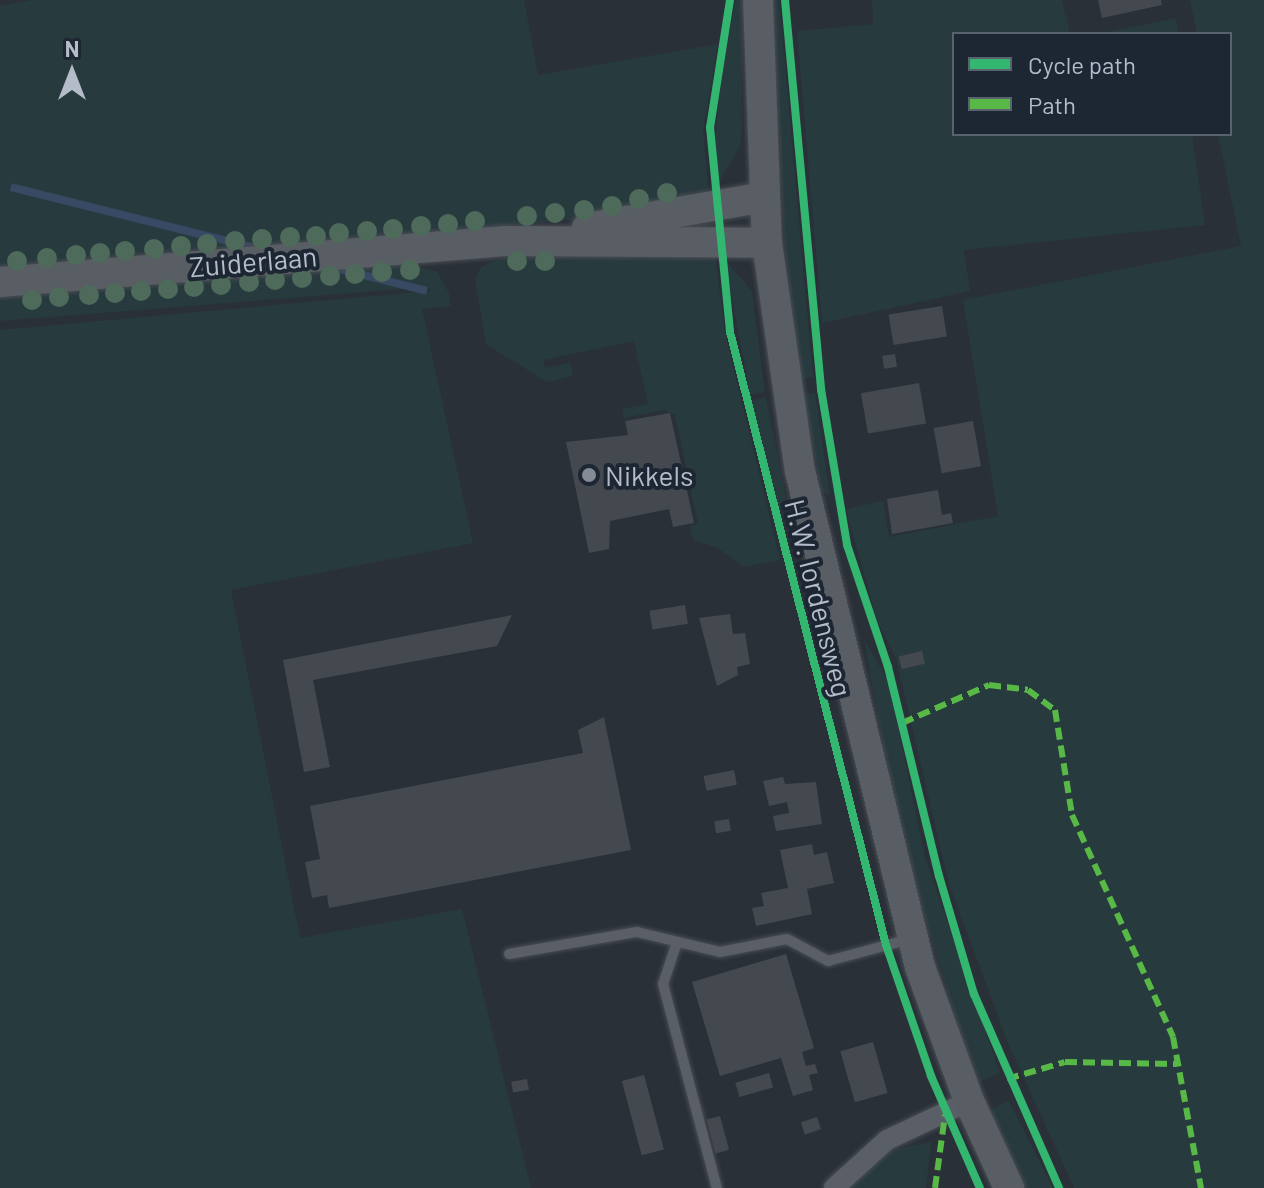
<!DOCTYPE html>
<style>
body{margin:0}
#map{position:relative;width:1264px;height:1188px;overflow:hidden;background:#2a3038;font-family:Barlow,sans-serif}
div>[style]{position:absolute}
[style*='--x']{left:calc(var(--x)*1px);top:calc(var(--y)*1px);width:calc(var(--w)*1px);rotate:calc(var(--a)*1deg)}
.green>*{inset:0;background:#273a3e}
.water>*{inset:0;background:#384963;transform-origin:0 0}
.building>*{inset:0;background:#444950;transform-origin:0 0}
.roads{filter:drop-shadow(0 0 2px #484c53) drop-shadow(0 0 2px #484c53)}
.service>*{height:10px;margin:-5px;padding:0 5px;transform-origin:5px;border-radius:5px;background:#5a5e66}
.minor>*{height:20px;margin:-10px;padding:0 10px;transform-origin:10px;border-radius:10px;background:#5a5e66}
.secondary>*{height:30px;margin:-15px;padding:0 15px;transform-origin:15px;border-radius:15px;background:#595d64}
.quiet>*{height:6px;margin-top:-3px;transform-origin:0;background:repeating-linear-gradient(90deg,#58b947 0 12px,transparent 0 18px)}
.cycleway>*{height:8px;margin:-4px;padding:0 4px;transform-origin:4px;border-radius:4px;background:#33b770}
.trees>*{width:20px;height:20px;margin:-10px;border-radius:50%;background:#4e6a5a}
.dots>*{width:22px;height:22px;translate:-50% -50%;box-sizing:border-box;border:4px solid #1d2633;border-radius:50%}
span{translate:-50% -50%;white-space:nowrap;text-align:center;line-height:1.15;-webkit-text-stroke:8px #1d2633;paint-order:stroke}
.street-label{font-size:28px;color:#b4bcc9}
.poi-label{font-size:28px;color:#b4bcc9}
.left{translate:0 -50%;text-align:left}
.legend{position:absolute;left:952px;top:32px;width:280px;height:104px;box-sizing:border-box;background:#1d2633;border:2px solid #59626f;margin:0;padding:10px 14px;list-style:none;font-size:24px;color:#b4bcc9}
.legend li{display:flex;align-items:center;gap:16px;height:40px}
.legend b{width:40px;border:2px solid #59626f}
.north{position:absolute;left:32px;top:32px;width:80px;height:80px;-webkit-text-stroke:6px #1d2633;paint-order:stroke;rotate:0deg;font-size:22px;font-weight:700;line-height:32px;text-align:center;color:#b4bcc9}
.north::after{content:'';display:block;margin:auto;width:28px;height:36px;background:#b4bcc9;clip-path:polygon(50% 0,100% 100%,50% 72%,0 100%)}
</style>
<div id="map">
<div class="green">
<div style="clip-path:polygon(31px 0,524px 0,538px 75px,718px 44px,703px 130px,708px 189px,616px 216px,0 270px,0 6px)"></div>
<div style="clip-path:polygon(735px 0,743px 0,741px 144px,719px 182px,715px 144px,719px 94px)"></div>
<div style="clip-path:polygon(770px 0,779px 0,813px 377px,801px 379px,785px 249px)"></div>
<div style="clip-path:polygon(872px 0,1062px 0,1070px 34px,954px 34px,954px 134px,1192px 134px,1205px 225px,964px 250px,970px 291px,822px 323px,797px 31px,873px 24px)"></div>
<div style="clip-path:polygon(1190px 0,1264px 0,1264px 1188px,1074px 1188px,1008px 1043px,949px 884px,896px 658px,877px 620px,846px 509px,883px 501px,889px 537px,998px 516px,963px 300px,1241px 246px,1218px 134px,1230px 134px,1230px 34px,1197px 34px)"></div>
<div style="clip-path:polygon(1176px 18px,1178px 34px,1098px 34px)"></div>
<div style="clip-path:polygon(511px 254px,715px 257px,725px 333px,780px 560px,744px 567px,718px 548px,693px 540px,690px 526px,698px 524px,675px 415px,665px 410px,624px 418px,622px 409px,648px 404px,634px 341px,543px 360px,545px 368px,570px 363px,573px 376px,547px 382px,486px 344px,475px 279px,482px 266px)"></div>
<div style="clip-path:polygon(725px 260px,752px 291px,765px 392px,750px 395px)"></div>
<div style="clip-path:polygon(410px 263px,437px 272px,449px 293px,451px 306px,422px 309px,473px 543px,231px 590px,300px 938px,462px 909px,531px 1188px,0 1188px,0 330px,430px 291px,428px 287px,0 321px,0 294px)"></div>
<div style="clip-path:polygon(815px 393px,830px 496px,822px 491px,803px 394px)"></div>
<div style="clip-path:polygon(766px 397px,788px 507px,779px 509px,751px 401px)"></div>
<div style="clip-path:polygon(864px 639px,889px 683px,925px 858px,1000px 1073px,976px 1083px,898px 829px)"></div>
<div style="clip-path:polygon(1009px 1100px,1011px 1105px,1053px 1188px,1024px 1188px,986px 1113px)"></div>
<div style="clip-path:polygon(931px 1142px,926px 1188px,849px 1188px,891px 1150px)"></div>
</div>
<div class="water">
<div style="left:428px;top:287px;width:8px;height:429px;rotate:104deg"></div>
</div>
<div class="building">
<div style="clip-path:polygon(1098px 0,1161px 0,1162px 5px,1102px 18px)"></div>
<div style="left:942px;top:306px;width:31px;height:54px;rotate:81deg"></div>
<div style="left:895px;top:354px;width:13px;height:13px;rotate:81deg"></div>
<div style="left:919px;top:383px;width:41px;height:59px;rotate:80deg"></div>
<div style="clip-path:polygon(670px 413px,694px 523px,673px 527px,669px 509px,610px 521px,609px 549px,589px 553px,566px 442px,628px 435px,625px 421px)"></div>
<div style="left:973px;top:421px;width:46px;height:40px;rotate:80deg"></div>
<div style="clip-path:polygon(938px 490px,942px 515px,951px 513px,953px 523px,892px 534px,887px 499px)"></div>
<div style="left:685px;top:605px;width:19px;height:36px;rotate:81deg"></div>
<div style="clip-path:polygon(730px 614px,733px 634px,745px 633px,750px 664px,737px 667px,738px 675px,717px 686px,699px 618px)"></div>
<div style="clip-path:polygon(512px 615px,497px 646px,313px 680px,330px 767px,304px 772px,283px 660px)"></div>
<div style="left:922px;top:651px;width:13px;height:24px;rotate:77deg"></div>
<div style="clip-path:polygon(604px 717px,631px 850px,329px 908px,327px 895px,312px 898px,305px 862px,320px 859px,310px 806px,583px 753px,578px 730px)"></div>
<div style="left:734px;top:770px;width:15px;height:31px;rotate:79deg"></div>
<div style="clip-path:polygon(783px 777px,785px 784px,816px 782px,822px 824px,776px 831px,773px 816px,789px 813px,787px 802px,769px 806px,763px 781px)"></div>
<div style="left:729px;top:819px;width:12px;height:15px;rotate:81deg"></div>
<div style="clip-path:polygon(812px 844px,814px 855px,827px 852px,834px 883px,807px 889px,812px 914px,756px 926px,752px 908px,764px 906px,761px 893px,788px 888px,780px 850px)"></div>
<div style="clip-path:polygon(786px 954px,814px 1048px,802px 1052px,806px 1066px,815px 1064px,818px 1073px,809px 1075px,813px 1090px,793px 1096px,781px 1058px,720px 1076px,692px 982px)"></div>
<div style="left:873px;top:1042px;width:53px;height:34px;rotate:74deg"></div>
<div style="left:769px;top:1073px;width:15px;height:35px;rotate:74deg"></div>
<div style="left:644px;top:1075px;width:77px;height:23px;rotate:75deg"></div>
<div style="left:527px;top:1079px;width:11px;height:16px;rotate:80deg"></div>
<div style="left:720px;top:1116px;width:35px;height:14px;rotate:75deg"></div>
<div style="left:817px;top:1117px;width:13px;height:17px;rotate:72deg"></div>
</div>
<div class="roads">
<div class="service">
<div style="--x:677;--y:942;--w:44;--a:108.4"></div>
<div style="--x:663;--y:984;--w:211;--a:75.2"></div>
<div style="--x:509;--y:954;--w:130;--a:-9.8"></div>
<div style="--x:637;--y:932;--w:85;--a:13.5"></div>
<div style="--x:720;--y:952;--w:68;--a:-11"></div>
<div style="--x:787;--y:939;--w:47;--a:28.2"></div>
<div style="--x:828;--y:961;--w:85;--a:-15"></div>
</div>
<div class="minor">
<div style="--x:834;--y:1188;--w:72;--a:-42.2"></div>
<div style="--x:887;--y:1140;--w:91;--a:-25.4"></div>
</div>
<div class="secondary">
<div style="--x:758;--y:0;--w:243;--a:87.9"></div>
<div style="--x:767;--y:243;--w:230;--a:81.8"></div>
<div style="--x:800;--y:471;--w:510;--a:76.4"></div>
<div style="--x:920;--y:967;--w:143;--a:69.9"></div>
<div style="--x:969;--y:1101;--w:96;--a:65.3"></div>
<div style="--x:587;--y:228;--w:180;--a:-9.9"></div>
<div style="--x:0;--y:282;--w:508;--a:-4.63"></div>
<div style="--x:506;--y:241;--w:261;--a:0.4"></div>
</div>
</div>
<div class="quiet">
<div style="--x:902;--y:723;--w:95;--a:-23.6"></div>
<div style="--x:989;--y:685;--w:39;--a:7"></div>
<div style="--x:1028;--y:690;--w:34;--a:37"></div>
<div style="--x:1055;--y:710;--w:106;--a:80.8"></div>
<div style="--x:1072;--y:815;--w:244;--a:65.5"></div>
<div style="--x:1173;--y:1037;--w:154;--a:79.5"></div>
<div style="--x:1007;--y:1079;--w:60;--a:-16.3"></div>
<div style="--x:1065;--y:1062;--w:111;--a:1"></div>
<div style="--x:935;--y:1188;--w:74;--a:-82.2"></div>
</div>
<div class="cycleway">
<div style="--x:730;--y:0;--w:129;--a:98.9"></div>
<div style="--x:710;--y:127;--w:206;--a:84.4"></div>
<div style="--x:730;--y:332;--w:633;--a:75.72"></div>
<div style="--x:886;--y:945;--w:139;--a:71"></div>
<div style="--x:931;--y:1076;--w:122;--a:66.4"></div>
<div style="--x:785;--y:0;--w:391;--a:84.7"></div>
<div style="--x:821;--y:389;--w:158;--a:80.5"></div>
<div style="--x:847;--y:545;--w:129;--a:71.4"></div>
<div style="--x:888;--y:667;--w:215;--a:76.3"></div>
<div style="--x:939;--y:876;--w:123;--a:73.5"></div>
<div style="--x:974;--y:994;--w:212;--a:66.3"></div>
</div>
<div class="trees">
<div style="left:667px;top:193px"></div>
<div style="left:639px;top:199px"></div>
<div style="left:612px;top:206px"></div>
<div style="left:584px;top:210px"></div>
<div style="left:555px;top:213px"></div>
<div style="left:527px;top:216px"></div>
<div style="left:475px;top:221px"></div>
<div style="left:448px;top:224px"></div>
<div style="left:421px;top:226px"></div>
<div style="left:393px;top:229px"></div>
<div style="left:367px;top:231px"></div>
<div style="left:339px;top:233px"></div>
<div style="left:316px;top:236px"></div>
<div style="left:290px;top:237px"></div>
<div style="left:262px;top:239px"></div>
<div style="left:235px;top:241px"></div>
<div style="left:207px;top:244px"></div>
<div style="left:181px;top:246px"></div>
<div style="left:154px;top:249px"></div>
<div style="left:125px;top:251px"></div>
<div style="left:100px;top:253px"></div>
<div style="left:76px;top:255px"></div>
<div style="left:47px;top:258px"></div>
<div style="left:17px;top:261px"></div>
<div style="left:517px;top:261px"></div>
<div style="left:545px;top:261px"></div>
<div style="left:410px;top:270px"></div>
<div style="left:382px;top:272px"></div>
<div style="left:355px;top:274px"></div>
<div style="left:330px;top:276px"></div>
<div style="left:302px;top:278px"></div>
<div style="left:275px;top:280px"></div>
<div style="left:249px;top:282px"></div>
<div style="left:221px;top:285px"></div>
<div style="left:194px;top:287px"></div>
<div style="left:168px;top:289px"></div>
<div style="left:141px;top:291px"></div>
<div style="left:115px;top:293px"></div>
<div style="left:89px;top:295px"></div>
<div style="left:59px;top:297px"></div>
<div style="left:32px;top:300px"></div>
</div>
<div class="dots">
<div style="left:589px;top:475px;background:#848b96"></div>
</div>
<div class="street-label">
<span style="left:253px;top:261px;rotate:-5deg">Zuiderlaan</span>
<span style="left:819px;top:598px;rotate:76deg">H.W. Iordensweg</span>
</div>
<div class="poi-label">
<span class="left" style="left:605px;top:475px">Nikkels</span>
</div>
<ul class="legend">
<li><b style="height:10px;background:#33b770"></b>Cycle path</li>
<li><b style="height:10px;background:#58b947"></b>Path</li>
</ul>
<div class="north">N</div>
</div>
